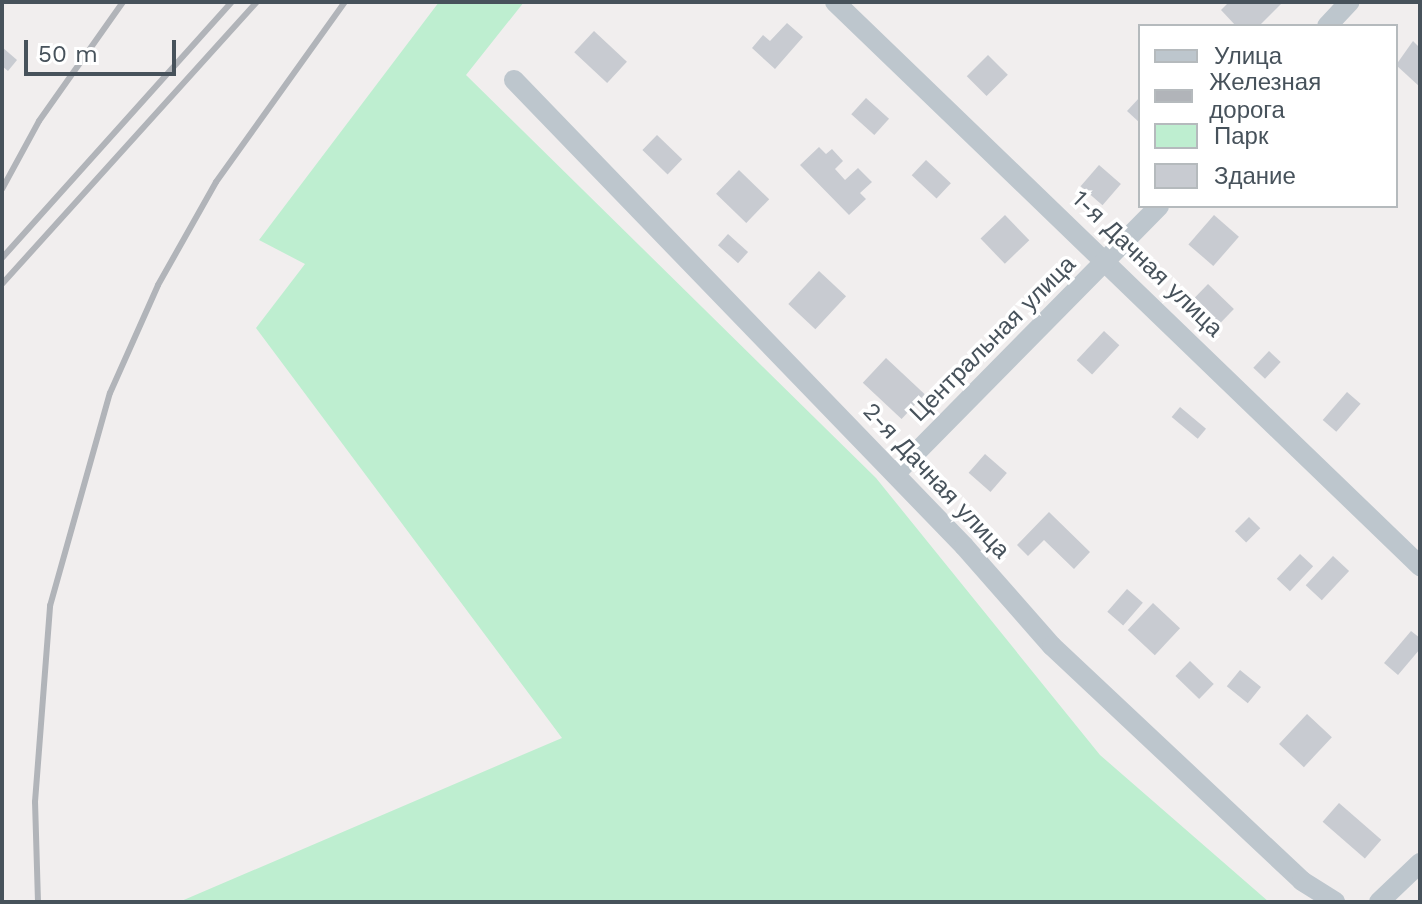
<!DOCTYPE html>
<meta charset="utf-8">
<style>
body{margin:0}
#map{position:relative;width:1422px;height:904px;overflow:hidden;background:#f1eeee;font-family:"Work Sans",sans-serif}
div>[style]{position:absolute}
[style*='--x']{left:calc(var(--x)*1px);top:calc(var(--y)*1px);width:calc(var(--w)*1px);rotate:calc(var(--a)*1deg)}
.green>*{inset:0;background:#beeed0}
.building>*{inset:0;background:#c8cbd1;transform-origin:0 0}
.minor>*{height:20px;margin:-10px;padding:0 10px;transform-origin:10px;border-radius:10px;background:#bdc6cd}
.rail>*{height:6px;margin:-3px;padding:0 3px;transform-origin:3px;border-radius:3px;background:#b1b4b9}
span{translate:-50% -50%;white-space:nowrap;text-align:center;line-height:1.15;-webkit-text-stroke:7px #fff;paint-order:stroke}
.street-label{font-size:24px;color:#47525b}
.frame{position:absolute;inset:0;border:4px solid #47525b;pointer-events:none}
.legend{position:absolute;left:1138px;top:24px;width:260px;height:184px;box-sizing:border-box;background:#fff;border:2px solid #b5babd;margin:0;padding:10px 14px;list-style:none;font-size:24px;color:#47525b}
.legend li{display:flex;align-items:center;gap:16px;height:40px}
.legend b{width:40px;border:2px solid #b5babd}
.scale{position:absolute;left:24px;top:40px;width:152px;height:36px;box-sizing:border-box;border:4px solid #47525b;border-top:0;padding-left:10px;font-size:24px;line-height:28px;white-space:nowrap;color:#47525b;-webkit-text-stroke:6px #fff;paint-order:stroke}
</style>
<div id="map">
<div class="green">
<div style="clip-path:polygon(439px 2px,524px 2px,466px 75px,876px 478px,1100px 755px,1269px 902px,179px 902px,562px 738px,256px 328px,305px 264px,259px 240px)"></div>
</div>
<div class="building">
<div style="clip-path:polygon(1229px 2px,1283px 2px,1259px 26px,1236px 26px,1221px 10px)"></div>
<div style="clip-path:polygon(787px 23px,803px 37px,775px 69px,752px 48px,763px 35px,770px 41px)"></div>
<div style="left:594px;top:31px;width:45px;height:29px;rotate:43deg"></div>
<div style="clip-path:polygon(1413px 41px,1420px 48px,1420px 87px,1396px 65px)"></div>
<div style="clip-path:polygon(2px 47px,17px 60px,8px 71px,2px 66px)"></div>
<div style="left:988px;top:55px;width:28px;height:30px;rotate:45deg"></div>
<div style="clip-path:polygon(1140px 97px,1140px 123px,1127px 111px)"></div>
<div style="left:866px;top:98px;width:31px;height:22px;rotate:42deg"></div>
<div style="left:657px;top:135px;width:35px;height:21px;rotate:44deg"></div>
<div style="clip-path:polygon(819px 147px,826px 154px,832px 149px,843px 161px,835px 169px,845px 180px,858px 168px,872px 182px,860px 193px,866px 199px,849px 215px,800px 165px)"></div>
<div style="left:926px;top:160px;width:34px;height:21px;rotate:43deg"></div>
<div style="left:1099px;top:165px;width:29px;height:28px;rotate:41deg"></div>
<div style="left:739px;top:170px;width:42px;height:33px;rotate:44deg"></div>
<div style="left:1005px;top:215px;width:35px;height:34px;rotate:46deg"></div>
<div style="left:1214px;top:215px;width:33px;height:39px;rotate:41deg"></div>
<div style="left:728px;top:234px;width:27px;height:15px;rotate:42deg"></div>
<div style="left:819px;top:271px;width:37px;height:45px;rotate:43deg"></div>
<div style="left:1208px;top:284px;width:36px;height:32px;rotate:44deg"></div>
<div style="left:1104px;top:331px;width:21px;height:40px;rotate:43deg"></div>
<div style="left:1269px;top:351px;width:16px;height:23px;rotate:43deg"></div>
<div style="left:886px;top:358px;width:53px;height:34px;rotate:43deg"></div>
<div style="left:1347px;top:392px;width:18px;height:37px;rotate:41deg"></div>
<div style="left:1180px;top:407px;width:34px;height:13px;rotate:40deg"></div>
<div style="left:985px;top:454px;width:29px;height:25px;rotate:41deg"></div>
<div style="clip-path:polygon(1049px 512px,1090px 552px,1074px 569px,1044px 540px,1028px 556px,1017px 545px)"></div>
<div style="left:1249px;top:517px;width:16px;height:20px;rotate:45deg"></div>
<div style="left:1300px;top:554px;width:18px;height:34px;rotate:43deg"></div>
<div style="left:1333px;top:556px;width:22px;height:40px;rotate:43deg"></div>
<div style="left:1127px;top:589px;width:21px;height:30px;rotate:41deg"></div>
<div style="left:1153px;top:603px;width:37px;height:37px;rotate:43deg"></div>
<div style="clip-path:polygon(1411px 631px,1420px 638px,1420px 649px,1398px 675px,1384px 663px)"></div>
<div style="left:1190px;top:661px;width:33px;height:21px;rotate:44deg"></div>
<div style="left:1240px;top:670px;width:27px;height:21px;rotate:39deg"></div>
<div style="left:1307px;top:714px;width:34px;height:41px;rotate:43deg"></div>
<div style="left:1339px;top:803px;width:56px;height:25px;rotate:41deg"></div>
</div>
<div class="minor">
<div style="--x:835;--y:2;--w:813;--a:43.95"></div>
<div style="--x:1327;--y:26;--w:33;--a:-47"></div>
<div style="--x:514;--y:80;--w:648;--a:46"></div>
<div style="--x:964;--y:546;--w:133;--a:48.7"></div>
<div style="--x:1052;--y:646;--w:343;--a:43.2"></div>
<div style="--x:1302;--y:881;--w:39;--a:32"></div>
<div style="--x:895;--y:474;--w:376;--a:-45.4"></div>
<div style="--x:1379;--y:902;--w:57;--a:-43.6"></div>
</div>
<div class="rail">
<div style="--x:2;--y:189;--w:77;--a:-61.4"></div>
<div style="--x:39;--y:121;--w:146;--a:-54.8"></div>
<div style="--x:2;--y:258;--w:344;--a:-48.1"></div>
<div style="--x:2;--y:284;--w:380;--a:-47.9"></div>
<div style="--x:38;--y:902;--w:100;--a:-91.7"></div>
<div style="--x:35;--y:802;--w:197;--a:-85.6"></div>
<div style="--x:50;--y:606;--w:221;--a:-74.3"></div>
<div style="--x:110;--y:393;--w:118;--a:-66"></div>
<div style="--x:158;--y:285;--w:118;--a:-60.6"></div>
<div style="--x:216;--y:182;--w:221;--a:-54.4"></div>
</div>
<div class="street-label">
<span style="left:1147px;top:264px;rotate:44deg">1-я Дачная улица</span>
<span style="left:993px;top:339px;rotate:-45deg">Центральная улица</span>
<span style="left:936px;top:481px;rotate:47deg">2-я Дачная улица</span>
</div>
<div class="frame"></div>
<ul class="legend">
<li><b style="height:10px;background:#bdc6cd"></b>Улица</li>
<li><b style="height:10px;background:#b1b4b9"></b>Железная дорога</li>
<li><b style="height:22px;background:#beeed0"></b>Парк</li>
<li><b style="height:22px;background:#c8cbd1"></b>Здание</li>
</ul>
<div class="scale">50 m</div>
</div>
